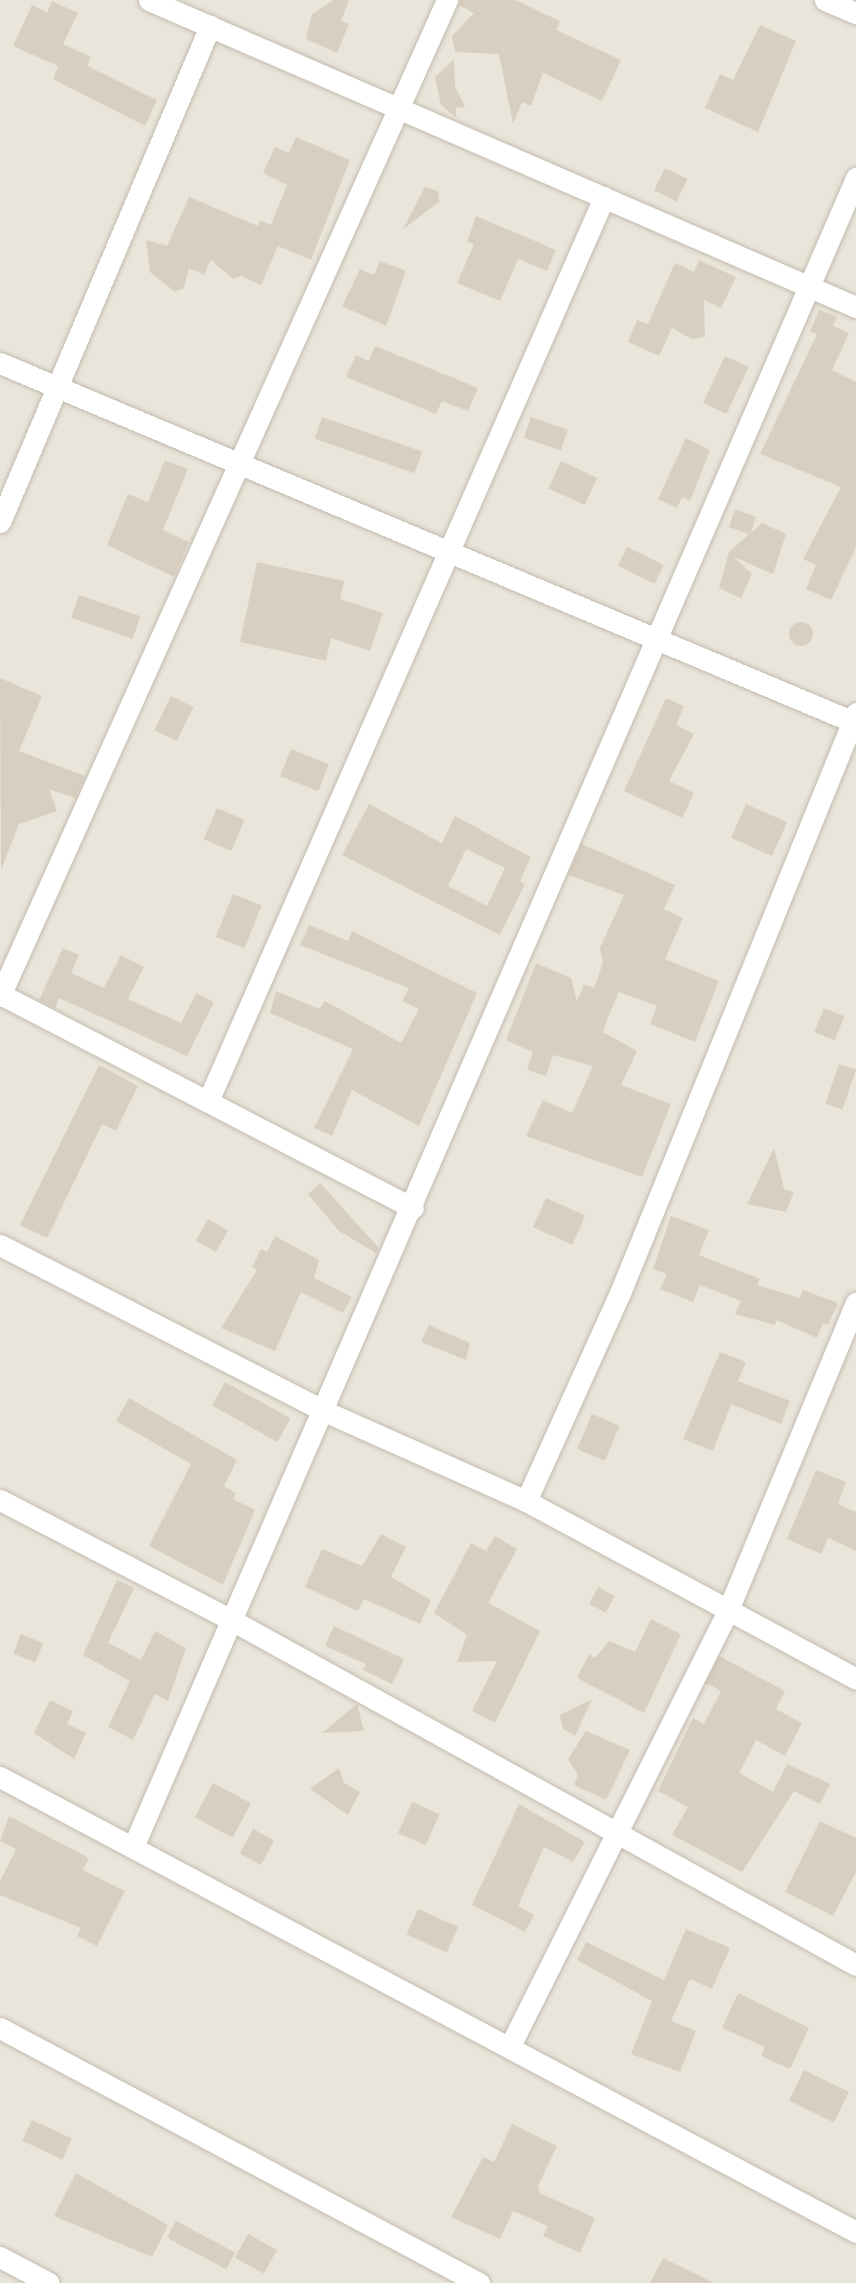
<!DOCTYPE html>
<style>
body{margin:0}
#map{position:relative;width:856px;height:2283px;overflow:hidden;background:#f6f3ec;font-family:Ubuntu,sans-serif}
div>[style]{position:absolute}
[style*='--x']{left:calc(var(--x)*1px);top:calc(var(--y)*1px);width:calc(var(--w)*1px);rotate:calc(var(--a)*1deg)}
.residential>*{inset:0;background:#eae5da;transform-origin:0 0}
.building>*{inset:0;background:#d8cfc1;transform-origin:0 0}
.round{border-radius:50%}
.roads{filter:drop-shadow(0 0 2px #c2bbae) drop-shadow(0 0 2px #c2bbae)}
.street>*{height:21px;margin:-10.5px;padding:0 10.5px;transform-origin:10.5px;border-radius:10.5px;background:#fff}
span{translate:-50% -50%;white-space:nowrap;text-align:center;line-height:1.15;-webkit-text-stroke:5px #fff;paint-order:stroke}
</style>
<div id="map">
<div class="residential">
<div style="left:0;top:0;width:856px;height:2283px"></div>
</div>
<div class="building">
<div style="clip-path:polygon(334px 0,349px 0,341px 21px,349px 24px,337px 53px,306px 39px,312px 14px)"></div>
<div style="clip-path:polygon(460px 0,515px 0,560px 21px,556px 30px,621px 60px,602px 101px,543px 73px,531px 106px,522px 102px,513px 124px,499px 54px,455px 52px,452px 36px,474px 13px,459px 5px)"></div>
<div style="clip-path:polygon(52px 1px,78px 13px,63px 44px,91px 57px,87px 66px,157px 100px,145px 126px,53px 79px,58px 66px,13px 46px,32px 5px,47px 13px)"></div>
<div style="clip-path:polygon(760px 25px,796px 41px,758px 132px,705px 108px,720px 74px,733px 80px)"></div>
<div style="clip-path:polygon(454px 59px,455px 86px,465px 107px,456px 108px,456px 117px,441px 105px,435px 77px)"></div>
<div style="clip-path:polygon(296px 137px,350px 160px,311px 260px,278px 246px,261px 285px,241px 276px,233px 279px,211px 260px,204px 275px,189px 268px,184px 288px,175px 292px,150px 272px,146px 240px,167px 246px,189px 197px,258px 226px,260px 220px,271px 225px,287px 185px,263px 173px,275px 147px,289px 153px)"></div>
<div style="left:665px;top:168px;width:25px;height:25px;rotate:26deg"></div>
<div style="clip-path:polygon(425px 187px,438px 191px,439px 202px,403px 229px)"></div>
<div style="clip-path:polygon(476px 216px,556px 250px,547px 271px,518px 259px,500px 301px,457px 283px,474px 244px,467px 242px)"></div>
<div style="clip-path:polygon(699px 260px,736px 277px,721px 308px,704px 300px,705px 337px,692px 339px,672px 328px,659px 356px,628px 342px,637px 320px,648px 324px,675px 263px,694px 272px)"></div>
<div style="clip-path:polygon(380px 261px,406px 271px,386px 326px,342px 306px,360px 269px,374px 275px)"></div>
<div style="clip-path:polygon(819px 310px,837px 317px,833px 326px,849px 333px,832px 370px,856px 382px,856px 547px,831px 600px,806px 589px,816px 565px,803px 559px,841px 487px,760px 454px,817px 334px,810px 332px)"></div>
<div style="clip-path:polygon(375px 346px,478px 388px,468px 411px,442px 401px,436px 414px,346px 377px,356px 355px,369px 361px)"></div>
<div style="left:725px;top:356px;width:26px;height:52px;rotate:25deg"></div>
<div style="left:322px;top:417px;width:106px;height:23px;rotate:19deg"></div>
<div style="left:531px;top:417px;width:39px;height:22px;rotate:19deg"></div>
<div style="clip-path:polygon(686px 438px,710px 450px,690px 501px,682px 497px,677px 508px,658px 499px)"></div>
<div style="clip-path:polygon(165px 460px,188px 469px,163px 530px,189px 542px,174px 577px,107px 545px,128px 494px,148px 502px)"></div>
<div style="left:561px;top:461px;width:40px;height:30px;rotate:25deg"></div>
<div style="clip-path:polygon(735px 509px,756px 517px,751px 533px,762px 523px,786px 534px,773px 574px,734px 557px,752px 574px,741px 598px,719px 588px,729px 552px,749px 534px,729px 527px)"></div>
<div style="left:627px;top:547px;width:41px;height:21px;rotate:26deg"></div>
<div style="clip-path:polygon(257px 562px,344px 581px,340px 599px,383px 613px,370px 651px,331px 638px,326px 661px,240px 642px)"></div>
<div style="left:79px;top:595px;width:65px;height:24px;rotate:19deg"></div>
<div class="round" style="left:789px;top:622px;width:24px;height:24px"></div>
<div style="clip-path:polygon(0 678px,42px 696px,19px 751px,85px 776px,75px 798px,49px 789px,57px 811px,19px 824px,1px 870px)"></div>
<div style="left:171px;top:696px;width:25px;height:38px;rotate:26deg"></div>
<div style="clip-path:polygon(666px 698px,684px 706px,676px 725px,694px 734px,669px 781px,694px 793px,682px 818px,624px 791px)"></div>
<div style="left:291px;top:749px;width:41px;height:29px;rotate:22deg"></div>
<div style="clip-path:polygon(evenodd,369px 804px,442px 843px,455px 816px,531px 857px,520px 881px,525px 884px,500px 935px,342px 855px,369px 804px,466px 849px,505px 868px,487px 906px,448px 886px,466px 849px)"></div>
<div style="left:746px;top:804px;width:45px;height:37px;rotate:24deg"></div>
<div style="left:217px;top:808px;width:30px;height:34px;rotate:23deg"></div>
<div style="clip-path:polygon(582px 844px,675px 885px,664px 909px,683px 918px,665px 959px,719px 981px,695px 1042px,650px 1024px,657px 1006px,619px 992px,608px 1017px,603px 1032px,637px 1051px,621px 1085px,671px 1104px,642px 1177px,526px 1136px,543px 1100px,572px 1113px,593px 1066px,553px 1055px,546px 1076px,527px 1070px,533px 1052px,506px 1040px,536px 963px,571px 978px,577px 1001px,584px 984px,594px 988px,603px 963px,600px 948px,624px 895px,568px 875px)"></div>
<div style="left:233px;top:894px;width:31px;height:46px;rotate:22deg"></div>
<div style="clip-path:polygon(309px 925px,348px 941px,352px 931px,477px 993px,419px 1126px,352px 1090px,332px 1136px,314px 1128px,353px 1049px,270px 1013px,276px 991px,319px 1009px,325px 1001px,401px 1043px,419px 1009px,402px 1001px,409px 988px,300px 945px)"></div>
<div style="clip-path:polygon(63px 948px,79px 955px,71px 973px,104px 988px,121px 955px,144px 967px,128px 999px,181px 1023px,196px 993px,214px 1002px,187px 1056px,59px 998px,55px 1008px,39px 1000px)"></div>
<div style="left:824px;top:1008px;width:22px;height:26px;rotate:22deg"></div>
<div style="left:839px;top:1064px;width:18px;height:42px;rotate:19deg"></div>
<div style="clip-path:polygon(99px 1065px,138px 1086px,116px 1131px,102px 1124px,47px 1238px,20px 1225px)"></div>
<div style="clip-path:polygon(774px 1148px,784px 1189px,794px 1192px,786px 1212px,747px 1204px)"></div>
<div style="clip-path:polygon(320px 1183px,379px 1248px,376px 1253px,339px 1231px,308px 1194px)"></div>
<div style="left:546px;top:1198px;width:43px;height:32px;rotate:24deg"></div>
<div style="clip-path:polygon(671px 1216px,709px 1230px,699px 1255px,760px 1279px,757px 1285px,800px 1298px,803px 1290px,838px 1303px,828px 1325px,823px 1323px,817px 1338px,776px 1320px,775px 1325px,735px 1314px,741px 1301px,700px 1285px,693px 1302px,660px 1289px,667px 1274px,653px 1269px)"></div>
<div style="left:208px;top:1219px;width:23px;height:25px;rotate:29deg"></div>
<div style="clip-path:polygon(275px 1236px,319px 1260px,314px 1278px,352px 1297px,343px 1313px,301px 1292px,275px 1351px,221px 1328px,257px 1270px,252px 1267px,261px 1249px,267px 1252px)"></div>
<div style="clip-path:polygon(429px 1325px,470px 1343px,466px 1360px,421px 1342px)"></div>
<div style="clip-path:polygon(720px 1352px,746px 1362px,738px 1381px,790px 1401px,781px 1424px,731px 1404px,713px 1451px,683px 1439px)"></div>
<div style="left:225px;top:1382px;width:75px;height:27px;rotate:29deg"></div>
<div style="clip-path:polygon(129px 1398px,237px 1460px,224px 1486px,236px 1493px,233px 1499px,255px 1510px,223px 1585px,149px 1546px,191px 1464px,116px 1421px)"></div>
<div style="left:592px;top:1414px;width:30px;height:38px;rotate:23deg"></div>
<div style="clip-path:polygon(816px 1470px,846px 1482px,838px 1504px,856px 1512px,856px 1551px,828px 1538px,821px 1554px,787px 1539px)"></div>
<div style="clip-path:polygon(381px 1534px,406px 1547px,391px 1577px,431px 1600px,420px 1624px,364px 1599px,358px 1611px,305px 1587px,322px 1549px,362px 1566px)"></div>
<div style="clip-path:polygon(495px 1536px,517px 1549px,488px 1603px,540px 1631px,495px 1723px,472px 1711px,497px 1661px,457px 1662px,467px 1635px,434px 1613px,471px 1543px,486px 1551px)"></div>
<div style="clip-path:polygon(117px 1580px,134px 1588px,108px 1643px,141px 1660px,155px 1631px,186px 1648px,168px 1701px,155px 1694px,133px 1740px,108px 1727px,130px 1681px,83px 1655px)"></div>
<div style="left:598px;top:1587px;width:19px;height:19px;rotate:28deg"></div>
<div style="clip-path:polygon(651px 1619px,681px 1634px,644px 1713px,577px 1678px,589px 1654px,595px 1658px,609px 1641px,635px 1652px)"></div>
<div style="clip-path:polygon(334px 1626px,404px 1659px,392px 1684px,363px 1670px,366px 1664px,325px 1646px)"></div>
<div style="left:21px;top:1634px;width:24px;height:21px;rotate:22deg"></div>
<div style="clip-path:polygon(719px 1656px,785px 1691px,776px 1709px,802px 1723px,785px 1756px,756px 1740px,739px 1773px,773px 1792px,787px 1764px,830px 1784px,820px 1804px,794px 1791px,742px 1872px,672px 1835px,688px 1807px,658px 1791px,693px 1718px,704px 1724px,721px 1691px,706px 1683px)"></div>
<div style="clip-path:polygon(592px 1699px,575px 1736px,563px 1729px,560px 1715px)"></div>
<div style="clip-path:polygon(50px 1700px,73px 1711px,67px 1724px,86px 1733px,74px 1759px,34px 1733px)"></div>
<div style="clip-path:polygon(357px 1704px,364px 1731px,322px 1733px)"></div>
<div style="clip-path:polygon(586px 1731px,630px 1750px,606px 1800px,574px 1785px,578px 1775px,568px 1759px)"></div>
<div style="clip-path:polygon(339px 1768px,344px 1783px,360px 1792px,348px 1815px,310px 1789px)"></div>
<div style="left:213px;top:1783px;width:43px;height:39px;rotate:28deg"></div>
<div style="left:412px;top:1802px;width:30px;height:34px;rotate:24deg"></div>
<div style="clip-path:polygon(519px 1804px,585px 1842px,573px 1862px,544px 1847px,518px 1906px,534px 1915px,525px 1932px,472px 1905px)"></div>
<div style="clip-path:polygon(9px 1816px,89px 1858px,83px 1870px,125px 1891px,97px 1946px,77px 1936px,81px 1928px,0 1895px,0 1881px,16px 1849px,0 1841px)"></div>
<div style="clip-path:polygon(820px 1821px,856px 1838px,856px 1872px,833px 1916px,785px 1892px)"></div>
<div style="left:253px;top:1829px;width:24px;height:28px;rotate:28deg"></div>
<div style="left:418px;top:1909px;width:44px;height:28px;rotate:24deg"></div>
<div style="clip-path:polygon(686px 1929px,730px 1948px,712px 1989px,690px 1979px,671px 2021px,696px 2031px,680px 2072px,631px 2054px,652px 2001px,577px 1960px,586px 1942px,664px 1980px)"></div>
<div style="clip-path:polygon(738px 1993px,809px 2028px,790px 2069px,761px 2056px,765px 2047px,722px 2028px)"></div>
<div style="left:804px;top:2070px;width:50px;height:34px;rotate:26deg"></div>
<div style="left:32px;top:2120px;width:44px;height:23px;rotate:25deg"></div>
<div style="clip-path:polygon(512px 2124px,557px 2146px,538px 2186px,540px 2193px,595px 2218px,580px 2253px,543px 2236px,548px 2226px,513px 2211px,500px 2239px,451px 2217px,483px 2157px,494px 2162px)"></div>
<div style="clip-path:polygon(76px 2173px,168px 2225px,152px 2257px,54px 2216px)"></div>
<div style="left:176px;top:2221px;width:67px;height:19px;rotate:28deg"></div>
<div style="left:248px;top:2234px;width:33px;height:27px;rotate:29deg"></div>
<div style="clip-path:polygon(663px 2258px,714px 2283px,650px 2283px)"></div>
</div>
<div class="roads">
<div class="street">
<div style="--x:149;--y:0;--w:771;--a:23.47"></div>
<div style="--x:825;--y:0;--w:34;--a:23"></div>
<div style="--x:0;--y:363;--w:929;--a:22.81"></div>
<div style="--x:0;--y:522;--w:539;--a:-67.05"></div>
<div style="--x:0;--y:994;--w:465;--a:27.4"></div>
<div style="--x:0;--y:996;--w:1092;--a:-65.83"></div>
<div style="--x:208;--y:1101;--w:987;--a:-66.34"></div>
<div style="--x:0;--y:1245;--w:364;--a:27.1"></div>
<div style="--x:324;--y:1411;--w:221;--a:24"></div>
<div style="--x:526;--y:1501;--w:375;--a:28.3"></div>
<div style="--x:0;--y:1500;--w:265;--a:27.4"></div>
<div style="--x:235;--y:1622;--w:709;--a:28.91"></div>
<div style="--x:526;--y:1501;--w:228;--a:-65.7"></div>
<div style="--x:620;--y:1293;--w:626;--a:-67.86"></div>
<div style="--x:0;--y:1777;--w:969;--a:27.99"></div>
<div style="--x:133;--y:1847;--w:1819;--a:-66.58"></div>
<div style="--x:0;--y:2028;--w:543;--a:28.03"></div>
<div style="--x:510;--y:2046;--w:487;--a:-63.4"></div>
<div style="--x:728;--y:1610;--w:333;--a:-67.4"></div>
<div style="--x:0;--y:2257;--w:55;--a:28"></div>
</div>
</div>
</div>
